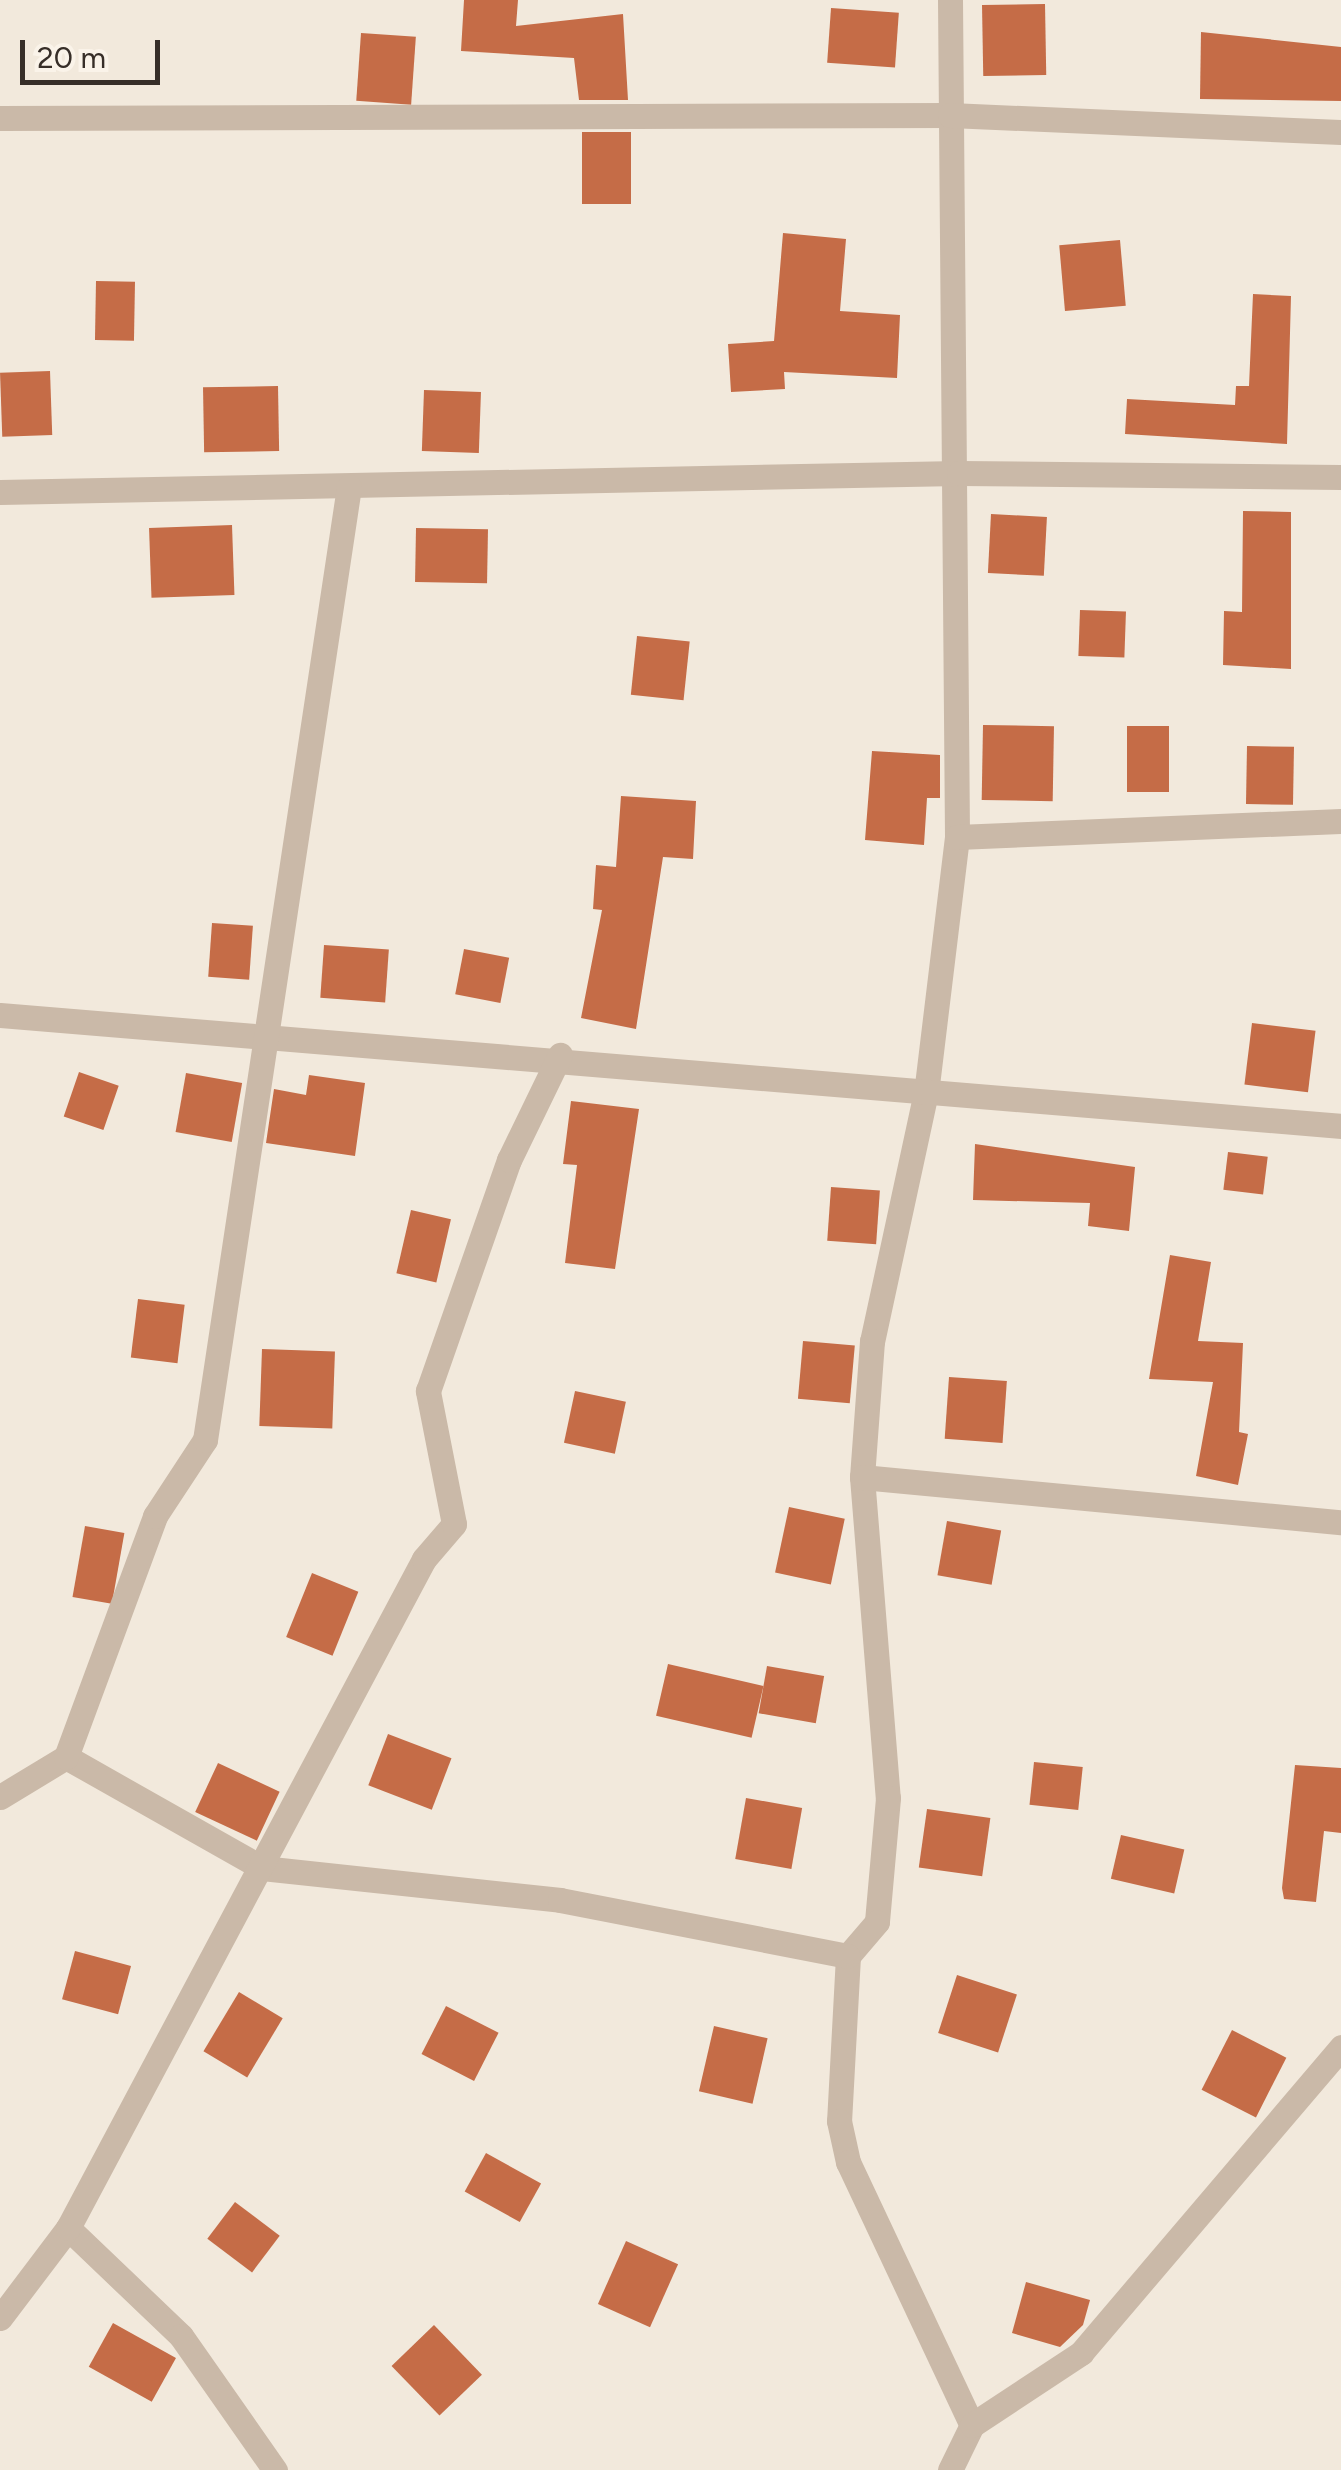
<!DOCTYPE html>
<style>
body{margin:0}
#map{position:relative;width:1341px;height:2470px;overflow:hidden;background:#f2e9dc;font-family:Figtree,sans-serif}
div>[style]{position:absolute}
[style*='--x']{left:calc(var(--x)*1px);top:calc(var(--y)*1px);width:calc(var(--w)*1px);rotate:calc(var(--a)*1deg)}
.building>*{inset:0;background:#c56c47;transform-origin:0 0}
.minor>*{height:25px;margin:-12.5px;padding:0 12.5px;transform-origin:12.5px;border-radius:12.5px;background:#cab9a8}
span{translate:-50% -50%;white-space:nowrap;text-align:center;line-height:1.15;-webkit-text-stroke:9px #faf3e9;paint-order:stroke}
.scale{position:absolute;left:20px;top:40px;width:140px;height:45px;box-sizing:border-box;border:5px solid #372e28;border-top:0;padding-left:12px;font-size:30px;line-height:35px;white-space:nowrap;color:#372e28;-webkit-text-stroke:8px #faf3e9;paint-order:stroke}
</style>
<div id="map">
<div class="building">
<div style="clip-path:polygon(464px 0,518px 0,516px 26px,623px 14px,628px 100px,579px 100px,574px 58px,461px 51px)"></div>
<div style="left:1045px;top:4px;width:71px;height:63px;rotate:89deg"></div>
<div style="left:831px;top:8px;width:68px;height:55px;rotate:4deg"></div>
<div style="clip-path:polygon(1201px 32px,1341px 47px,1341px 101px,1200px 99px)"></div>
<div style="left:361px;top:33px;width:55px;height:68px;rotate:4deg"></div>
<div style="left:582px;top:132px;width:49px;height:72px"></div>
<div style="clip-path:polygon(783px 233px,846px 239px,840px 311px,900px 315px,897px 378px,784px 372px,785px 389px,731px 392px,728px 344px,774px 341px)"></div>
<div style="left:1120px;top:240px;width:66px;height:61px;rotate:85deg"></div>
<div style="left:96px;top:281px;width:39px;height:59px;rotate:1deg"></div>
<div style="clip-path:polygon(1253px 294px,1291px 296px,1287px 444px,1125px 434px,1127px 399px,1235px 405px,1236px 386px,1249px 386px)"></div>
<div style="left:50px;top:371px;width:64px;height:50px;rotate:88deg"></div>
<div style="left:278px;top:386px;width:65px;height:75px;rotate:89deg"></div>
<div style="left:424px;top:390px;width:57px;height:61px;rotate:2deg"></div>
<div style="clip-path:polygon(1243px 511px,1291px 512px,1291px 669px,1223px 665px,1224px 611px,1242px 612px)"></div>
<div style="left:991px;top:514px;width:56px;height:59px;rotate:3deg"></div>
<div style="left:232px;top:525px;width:70px;height:83px;rotate:88deg"></div>
<div style="left:416px;top:528px;width:72px;height:54px;rotate:1deg"></div>
<div style="left:1080px;top:610px;width:46px;height:46px;rotate:2deg"></div>
<div style="left:637px;top:636px;width:53px;height:59px;rotate:6deg"></div>
<div style="left:983px;top:725px;width:71px;height:75px;rotate:1deg"></div>
<div style="left:1127px;top:726px;width:42px;height:66px"></div>
<div style="left:1247px;top:746px;width:47px;height:58px;rotate:1deg"></div>
<div style="clip-path:polygon(872px 751px,940px 755px,940px 798px,927px 798px,924px 845px,865px 840px)"></div>
<div style="clip-path:polygon(621px 796px,696px 801px,693px 859px,663px 857px,636px 1029px,581px 1018px,602px 910px,593px 909px,596px 865px,616px 867px)"></div>
<div style="left:212px;top:923px;width:41px;height:54px;rotate:4deg"></div>
<div style="left:324px;top:945px;width:65px;height:53px;rotate:4deg"></div>
<div style="left:464px;top:949px;width:46px;height:46px;rotate:11deg"></div>
<div style="left:1252px;top:1023px;width:64px;height:62px;rotate:7deg"></div>
<div style="left:79px;top:1072px;width:42px;height:47px;rotate:19deg"></div>
<div style="left:186px;top:1073px;width:57px;height:60px;rotate:10deg"></div>
<div style="clip-path:polygon(309px 1075px,365px 1083px,355px 1156px,266px 1143px,274px 1089px,306px 1095px)"></div>
<div style="clip-path:polygon(571px 1101px,639px 1109px,615px 1269px,565px 1263px,577px 1165px,563px 1164px)"></div>
<div style="clip-path:polygon(975px 1144px,1135px 1167px,1129px 1231px,1088px 1226px,1090px 1203px,973px 1200px)"></div>
<div style="left:1228px;top:1152px;width:40px;height:38px;rotate:7deg"></div>
<div style="left:831px;top:1187px;width:49px;height:54px;rotate:4deg"></div>
<div style="left:411px;top:1210px;width:41px;height:65px;rotate:13deg"></div>
<div style="clip-path:polygon(1170px 1255px,1211px 1262px,1198px 1341px,1243px 1343px,1239px 1432px,1248px 1434px,1238px 1485px,1196px 1476px,1213px 1382px,1149px 1379px)"></div>
<div style="left:138px;top:1299px;width:47px;height:59px;rotate:7deg"></div>
<div style="left:803px;top:1341px;width:52px;height:58px;rotate:5deg"></div>
<div style="left:262px;top:1349px;width:73px;height:77px;rotate:2deg"></div>
<div style="left:949px;top:1377px;width:58px;height:62px;rotate:4deg"></div>
<div style="left:575px;top:1391px;width:52px;height:53px;rotate:12deg"></div>
<div style="left:789px;top:1507px;width:57px;height:67px;rotate:12deg"></div>
<div style="left:947px;top:1521px;width:55px;height:55px;rotate:10deg"></div>
<div style="left:85px;top:1526px;width:40px;height:72px;rotate:10deg"></div>
<div style="left:312px;top:1573px;width:50px;height:69px;rotate:22deg"></div>
<div style="left:668px;top:1664px;width:98px;height:53px;rotate:13deg"></div>
<div style="left:767px;top:1666px;width:58px;height:48px;rotate:10deg"></div>
<div style="left:388px;top:1734px;width:68px;height:55px;rotate:21deg"></div>
<div style="left:1034px;top:1762px;width:49px;height:43px;rotate:6deg"></div>
<div style="left:218px;top:1763px;width:68px;height:54px;rotate:25deg"></div>
<div style="clip-path:polygon(1295px 1765px,1341px 1768px,1341px 1833px,1324px 1831px,1316px 1902px,1284px 1899px,1282px 1888px)"></div>
<div style="left:746px;top:1798px;width:57px;height:62px;rotate:10deg"></div>
<div style="left:927px;top:1809px;width:64px;height:59px;rotate:8deg"></div>
<div style="left:1121px;top:1835px;width:65px;height:45px;rotate:13deg"></div>
<div style="left:75px;top:1951px;width:58px;height:50px;rotate:15deg"></div>
<div style="left:957px;top:1975px;width:63px;height:61px;rotate:18deg"></div>
<div style="left:239px;top:1992px;width:51px;height:69px;rotate:31deg"></div>
<div style="left:446px;top:2006px;width:59px;height:54px;rotate:27deg"></div>
<div style="left:714px;top:2026px;width:55px;height:67px;rotate:13deg"></div>
<div style="left:1232px;top:2030px;width:61px;height:67px;rotate:27deg"></div>
<div style="left:486px;top:2153px;width:63px;height:44px;rotate:29deg"></div>
<div style="left:235px;top:2202px;width:56px;height:46px;rotate:37deg"></div>
<div style="left:626px;top:2241px;width:57px;height:69px;rotate:24deg"></div>
<div style="clip-path:polygon(1026px 2282px,1090px 2300px,1083px 2325px,1060px 2347px,1012px 2333px)"></div>
<div style="left:113px;top:2323px;width:72px;height:50px;rotate:29deg"></div>
<div style="left:434px;top:2325px;width:69px;height:59px;rotate:46deg"></div>
</div>
<div class="minor">
<div style="--x:950;--y:0;--w:837;--a:89.52"></div>
<div style="--x:957;--y:837;--w:257;--a:96.9"></div>
<div style="--x:926;--y:1092;--w:255;--a:102.2"></div>
<div style="--x:872;--y:1341;--w:136;--a:94.2"></div>
<div style="--x:862;--y:1477;--w:322;--a:85.4"></div>
<div style="--x:888;--y:1798;--w:124;--a:95.1"></div>
<div style="--x:877;--y:1922;--w:45;--a:130.5"></div>
<div style="--x:848;--y:1956;--w:165;--a:93.1"></div>
<div style="--x:839;--y:2121;--w:42;--a:77.6"></div>
<div style="--x:848;--y:2162;--w:291;--a:64.8"></div>
<div style="--x:0;--y:118;--w:950;--a:-0.18"></div>
<div style="--x:950;--y:115;--w:391;--a:2.5"></div>
<div style="--x:0;--y:492;--w:959;--a:-1.14"></div>
<div style="--x:959;--y:473;--w:382;--a:0.6"></div>
<div style="--x:957;--y:837;--w:384;--a:-2.4"></div>
<div style="--x:0;--y:1015;--w:1346;--a:4.73"></div>
<div style="--x:862;--y:1477;--w:481;--a:5.4"></div>
<div style="--x:66;--y:1757;--w:225;--a:29.5"></div>
<div style="--x:262;--y:1868;--w:300;--a:6.1"></div>
<div style="--x:560;--y:1900;--w:293;--a:11"></div>
<div style="--x:0;--y:1797;--w:77;--a:-31.2"></div>
<div style="--x:66;--y:1757;--w:257;--a:-69.7"></div>
<div style="--x:155;--y:1516;--w:91;--a:-56.7"></div>
<div style="--x:205;--y:1440;--w:964;--a:-81.41"></div>
<div style="--x:68;--y:2228;--w:156;--a:43.7"></div>
<div style="--x:181;--y:2336;--w:164;--a:55"></div>
<div style="--x:0;--y:2318;--w:113;--a:-52.9"></div>
<div style="--x:68;--y:2228;--w:758;--a:-61.98"></div>
<div style="--x:424;--y:1559;--w:46;--a:-49.4"></div>
<div style="--x:454;--y:1524;--w:136;--a:-101.1"></div>
<div style="--x:428;--y:1391;--w:245;--a:-70.7"></div>
<div style="--x:509;--y:1160;--w:117;--a:-64.1"></div>
<div style="--x:950;--y:2470;--w:50;--a:-63.9"></div>
<div style="--x:972;--y:2425;--w:131;--a:-33.4"></div>
<div style="--x:1081;--y:2353;--w:402;--a:-49.6"></div>
</div>
<div class="scale">20 m</div>
</div>
